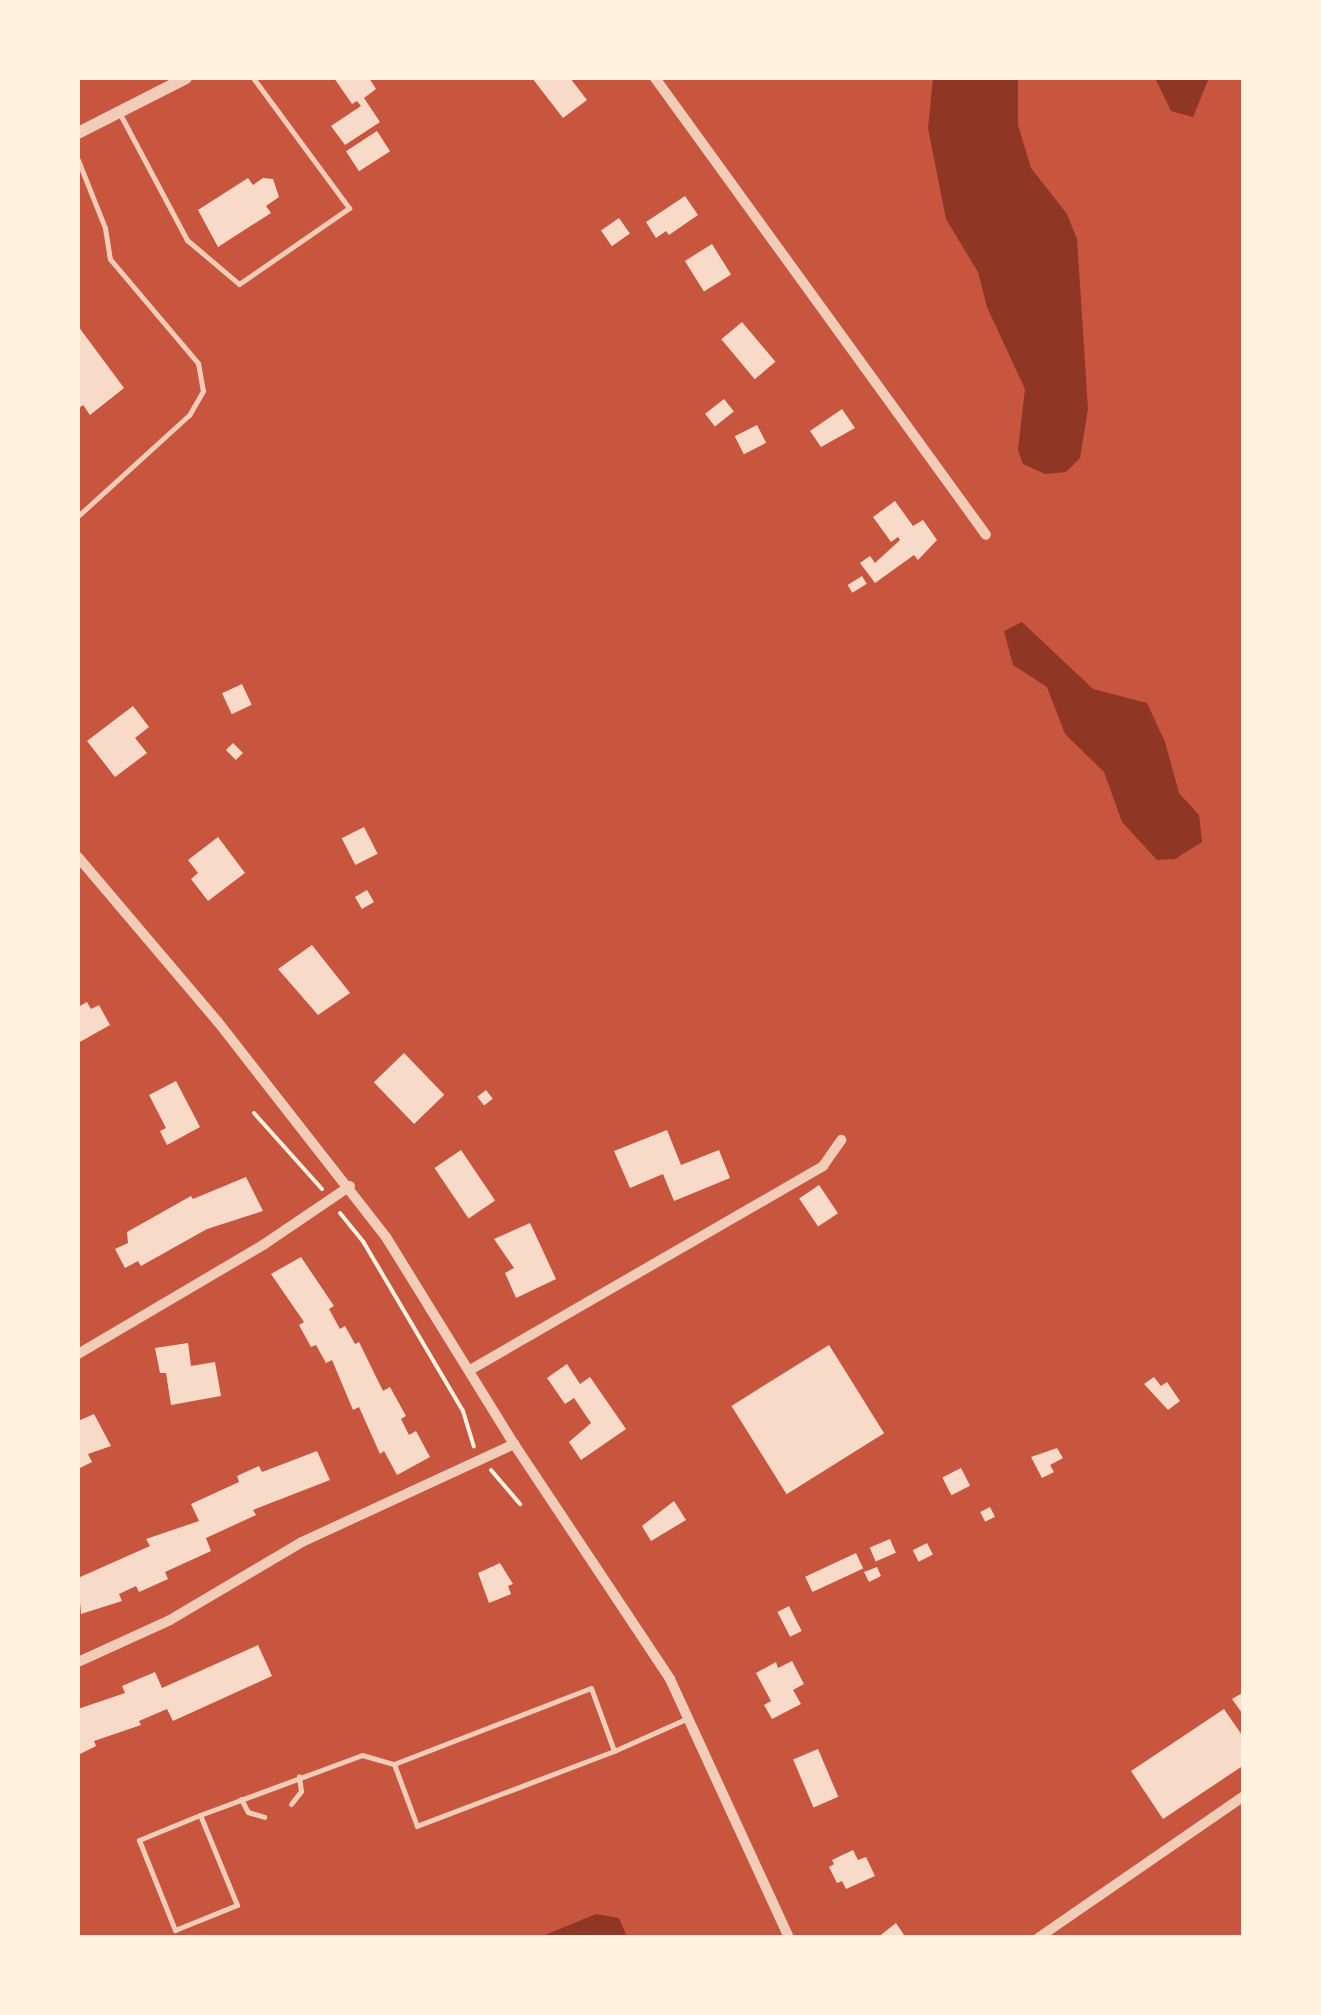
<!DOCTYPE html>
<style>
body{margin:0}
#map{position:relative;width:1321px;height:2015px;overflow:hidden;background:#c8553d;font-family:"Archivo Narrow",sans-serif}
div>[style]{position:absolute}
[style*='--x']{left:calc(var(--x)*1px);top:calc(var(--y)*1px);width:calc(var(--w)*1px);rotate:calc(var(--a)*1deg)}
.water>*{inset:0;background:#8f3625}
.building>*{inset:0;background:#f7dbc8;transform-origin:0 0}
.path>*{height:4px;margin:-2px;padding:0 2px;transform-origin:2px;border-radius:2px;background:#fff3e0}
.service>*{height:5px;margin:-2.5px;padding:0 2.5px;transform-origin:2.5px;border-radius:2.5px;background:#f1ccb7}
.minor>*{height:10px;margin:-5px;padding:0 5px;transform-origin:5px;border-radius:5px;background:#f1ccb7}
.tertiary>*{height:12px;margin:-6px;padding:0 6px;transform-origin:6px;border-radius:6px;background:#f1ccb7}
span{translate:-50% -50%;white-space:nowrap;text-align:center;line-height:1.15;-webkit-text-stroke:8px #fff3e0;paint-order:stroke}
.frame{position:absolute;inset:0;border:80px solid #fff3e0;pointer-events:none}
</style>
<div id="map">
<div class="water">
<div style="clip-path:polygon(933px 78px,1018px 78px,1018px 125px,1031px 168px,1067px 214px,1077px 239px,1088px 409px,1080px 458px,1066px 472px,1045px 474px,1023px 464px,1018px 450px,1025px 389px,987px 307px,978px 272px,946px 219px,928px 128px)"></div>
<div style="clip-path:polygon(1155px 78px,1209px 78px,1193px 117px,1171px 111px)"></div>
<div style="clip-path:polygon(1022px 622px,1093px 689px,1147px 703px,1165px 742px,1179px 793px,1199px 815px,1202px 842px,1175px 859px,1157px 860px,1122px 822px,1104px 772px,1065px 734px,1047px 687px,1013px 665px,1004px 631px)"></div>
<div style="clip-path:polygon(596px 1914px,619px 1918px,627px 1937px,540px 1937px)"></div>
</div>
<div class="building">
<div style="clip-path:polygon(334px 78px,369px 78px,376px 89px,364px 98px,380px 122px,345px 145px,331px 126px,361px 106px,357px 101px,352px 104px)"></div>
<div style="clip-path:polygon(532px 78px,570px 78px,587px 100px,563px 118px)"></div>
<div style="left:377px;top:131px;width:24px;height:37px;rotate:57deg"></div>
<div style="clip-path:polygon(248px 178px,253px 185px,263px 178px,273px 179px,279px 197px,266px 206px,271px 213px,218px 247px,198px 210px)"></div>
<div style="clip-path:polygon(685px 196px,698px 215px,669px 235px,666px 231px,656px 238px,646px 222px)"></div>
<div style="left:619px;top:218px;width:19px;height:22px;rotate:55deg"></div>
<div style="left:712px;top:244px;width:36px;height:32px;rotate:58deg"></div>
<div style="left:742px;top:322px;width:52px;height:27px;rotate:50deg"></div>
<div style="clip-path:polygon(78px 326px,124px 388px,90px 415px,83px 405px,78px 409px)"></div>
<div style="left:724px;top:399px;width:16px;height:24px;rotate:52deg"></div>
<div style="clip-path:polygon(842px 409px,855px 428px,821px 447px,810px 431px)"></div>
<div style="left:757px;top:425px;width:20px;height:25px;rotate:63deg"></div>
<div style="clip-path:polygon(895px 501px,913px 526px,923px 520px,937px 540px,918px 560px,914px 555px,875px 583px,860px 563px,870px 556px,875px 563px,900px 540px,898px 537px,891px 542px,873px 517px)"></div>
<div style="left:862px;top:576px;width:9px;height:17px;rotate:58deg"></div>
<div style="left:242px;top:684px;width:23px;height:22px;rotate:65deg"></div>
<div style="clip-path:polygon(133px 706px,149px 727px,135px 738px,147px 753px,115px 777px,87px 741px)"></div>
<div style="left:233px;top:743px;width:14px;height:10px;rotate:45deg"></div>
<div style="left:364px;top:827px;width:30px;height:25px;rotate:63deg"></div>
<div style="clip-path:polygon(218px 837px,245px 873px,208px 901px,191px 879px,198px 873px,188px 860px)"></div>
<div style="left:367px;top:890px;width:14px;height:14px;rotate:60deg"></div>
<div style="clip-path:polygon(312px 945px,350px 993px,318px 1015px,278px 969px)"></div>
<div style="clip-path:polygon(87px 1002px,91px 1009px,99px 1005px,110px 1025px,78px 1043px,78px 1007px)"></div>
<div style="left:404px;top:1053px;width:58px;height:42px;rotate:46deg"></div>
<div style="clip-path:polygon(176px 1081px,200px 1127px,167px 1145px,160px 1131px,166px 1128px,149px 1095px)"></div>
<div style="left:486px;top:1090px;width:11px;height:11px;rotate:52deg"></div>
<div style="clip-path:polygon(667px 1130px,681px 1165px,719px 1150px,730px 1178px,674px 1201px,663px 1174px,630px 1188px,614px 1151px)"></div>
<div style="left:461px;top:1150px;width:61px;height:32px;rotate:56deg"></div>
<div style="clip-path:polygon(246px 1177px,263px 1211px,207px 1229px,141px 1266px,138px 1261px,125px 1268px,115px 1249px,128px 1243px,127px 1232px,191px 1196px,193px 1199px)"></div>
<div style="left:819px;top:1185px;width:34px;height:24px;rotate:56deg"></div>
<div style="clip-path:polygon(530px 1223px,556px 1279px,516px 1298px,505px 1273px,514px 1268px,494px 1239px)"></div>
<div style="clip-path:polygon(301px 1257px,334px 1306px,329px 1309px,340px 1329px,345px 1326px,355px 1344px,359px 1342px,383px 1391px,390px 1387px,406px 1416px,401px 1419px,409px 1435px,416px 1431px,430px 1457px,397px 1475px,384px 1451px,380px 1454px,359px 1407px,353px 1410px,332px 1360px,326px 1363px,316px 1345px,311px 1347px,299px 1325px,304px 1322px,271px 1274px)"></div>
<div style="clip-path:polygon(188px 1343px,191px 1366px,215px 1362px,221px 1396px,171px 1405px,166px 1373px,160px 1373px,155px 1348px)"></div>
<div style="left:829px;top:1345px;width:104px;height:115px;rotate:58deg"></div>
<div style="clip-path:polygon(567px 1364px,580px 1384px,590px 1377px,626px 1429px,581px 1460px,569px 1442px,591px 1423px,574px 1398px,565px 1404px,547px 1378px)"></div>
<div style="clip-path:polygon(1154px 1377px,1161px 1386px,1167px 1382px,1180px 1401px,1168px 1410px,1144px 1384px)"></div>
<div style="clip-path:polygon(94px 1414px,111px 1446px,88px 1454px,92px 1462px,78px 1469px,78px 1421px)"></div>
<div style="clip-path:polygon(1057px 1448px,1063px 1458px,1050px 1465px,1054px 1472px,1042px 1478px,1031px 1457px)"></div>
<div style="clip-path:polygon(317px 1451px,330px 1480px,253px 1510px,256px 1515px,206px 1538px,211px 1551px,165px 1572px,168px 1579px,139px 1592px,136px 1586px,119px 1594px,122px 1601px,81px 1614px,78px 1578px,150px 1546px,146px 1539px,199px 1521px,191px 1504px,239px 1482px,237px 1476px,259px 1466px,262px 1472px)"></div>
<div style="left:961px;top:1468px;width:20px;height:21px;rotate:63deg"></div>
<div style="clip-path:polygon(674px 1501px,686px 1520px,651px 1541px,642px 1526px)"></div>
<div style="left:990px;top:1507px;width:11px;height:11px;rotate:63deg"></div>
<div style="left:890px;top:1539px;width:15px;height:22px;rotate:67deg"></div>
<div style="left:927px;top:1543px;width:13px;height:16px;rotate:63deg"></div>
<div style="left:856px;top:1553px;width:17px;height:56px;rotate:65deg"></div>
<div style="clip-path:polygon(500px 1563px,513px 1584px,508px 1586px,511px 1594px,489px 1603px,478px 1573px)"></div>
<div style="clip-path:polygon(877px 1567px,881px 1576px,869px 1582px,864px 1572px)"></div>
<div style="left:789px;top:1606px;width:28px;height:13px;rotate:63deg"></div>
<div style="clip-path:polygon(258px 1645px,272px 1676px,173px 1721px,167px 1709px,139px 1721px,141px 1725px,94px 1741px,96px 1746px,78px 1755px,78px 1709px,125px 1693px,122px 1686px,155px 1672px,162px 1688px)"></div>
<div style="clip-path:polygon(792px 1661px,804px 1684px,793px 1690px,801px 1704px,772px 1719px,764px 1705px,771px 1701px,756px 1673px,776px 1662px,778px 1668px)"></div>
<div style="clip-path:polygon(1244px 1692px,1244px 1716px,1232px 1699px)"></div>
<div style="clip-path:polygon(1224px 1709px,1244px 1738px,1244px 1765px,1163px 1819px,1131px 1771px)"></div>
<div style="left:818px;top:1749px;width:52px;height:27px;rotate:67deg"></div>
<div style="clip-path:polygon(853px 1850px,858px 1860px,866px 1857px,875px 1876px,846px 1889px,842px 1881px,837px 1883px,829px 1867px,834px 1864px,832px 1860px)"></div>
<div style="clip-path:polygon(896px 1923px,906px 1938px,877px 1938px)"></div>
</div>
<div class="path">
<div style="--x:254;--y:1113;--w:102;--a:48.2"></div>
<div style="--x:340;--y:1213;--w:38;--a:51"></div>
<div style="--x:364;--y:1243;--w:195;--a:59.5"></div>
<div style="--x:463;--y:1411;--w:37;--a:73"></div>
<div style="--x:491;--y:1470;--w:45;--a:49.5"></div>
</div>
<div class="service">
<div style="--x:120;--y:114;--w:143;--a:62"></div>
<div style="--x:187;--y:240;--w:68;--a:40.2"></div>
<div style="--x:239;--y:284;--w:134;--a:-34.6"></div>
<div style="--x:349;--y:208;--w:162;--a:-126.4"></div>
<div style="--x:78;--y:160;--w:73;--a:68.3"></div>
<div style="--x:105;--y:228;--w:31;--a:81"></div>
<div style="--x:110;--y:259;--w:136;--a:49.8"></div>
<div style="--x:198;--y:363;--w:28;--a:80"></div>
<div style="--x:203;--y:391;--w:28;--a:120"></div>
<div style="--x:189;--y:415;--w:150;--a:137.7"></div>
<div style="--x:614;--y:1751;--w:211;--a:159.2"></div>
<div style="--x:417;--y:1826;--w:66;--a:-110.4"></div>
<div style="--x:394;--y:1764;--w:211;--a:-21.1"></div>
<div style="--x:591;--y:1688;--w:67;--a:69.9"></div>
<div style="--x:614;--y:1751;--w:79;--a:-24"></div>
<div style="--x:241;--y:1799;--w:15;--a:62"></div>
<div style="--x:248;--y:1812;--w:17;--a:17"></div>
<div style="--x:291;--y:1804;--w:16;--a:-52"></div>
<div style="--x:301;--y:1791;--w:15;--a:-98"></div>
<div style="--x:200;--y:1815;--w:66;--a:157.7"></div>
<div style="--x:139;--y:1840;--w:97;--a:68.2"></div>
<div style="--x:175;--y:1930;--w:67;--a:-22"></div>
<div style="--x:237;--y:1905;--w:97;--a:-112.3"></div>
<div style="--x:200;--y:1815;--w:173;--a:-20.3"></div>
<div style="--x:362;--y:1755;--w:33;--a:16"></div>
</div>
<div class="minor">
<div style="--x:655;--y:78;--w:564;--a:54.08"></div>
<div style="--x:78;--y:857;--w:216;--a:49.7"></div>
<div style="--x:218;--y:1022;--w:273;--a:52"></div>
<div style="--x:386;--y:1237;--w:243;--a:58.3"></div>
<div style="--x:514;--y:1444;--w:282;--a:56.4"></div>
<div style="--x:670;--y:1679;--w:285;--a:65.3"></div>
<div style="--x:78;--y:1354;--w:215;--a:-30.5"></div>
<div style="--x:263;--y:1245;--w:105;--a:-34.1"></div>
<div style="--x:470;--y:1370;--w:408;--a:-30"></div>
<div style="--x:823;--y:1166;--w:32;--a:-55"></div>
<div style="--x:78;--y:1662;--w:101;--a:-24.5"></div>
<div style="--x:170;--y:1620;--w:153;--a:-30.6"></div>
<div style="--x:302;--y:1542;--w:234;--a:-24.8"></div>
<div style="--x:1038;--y:1938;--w:250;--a:-34.6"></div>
</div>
<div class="tertiary">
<div style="--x:78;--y:133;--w:121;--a:-27"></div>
</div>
<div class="frame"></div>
</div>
